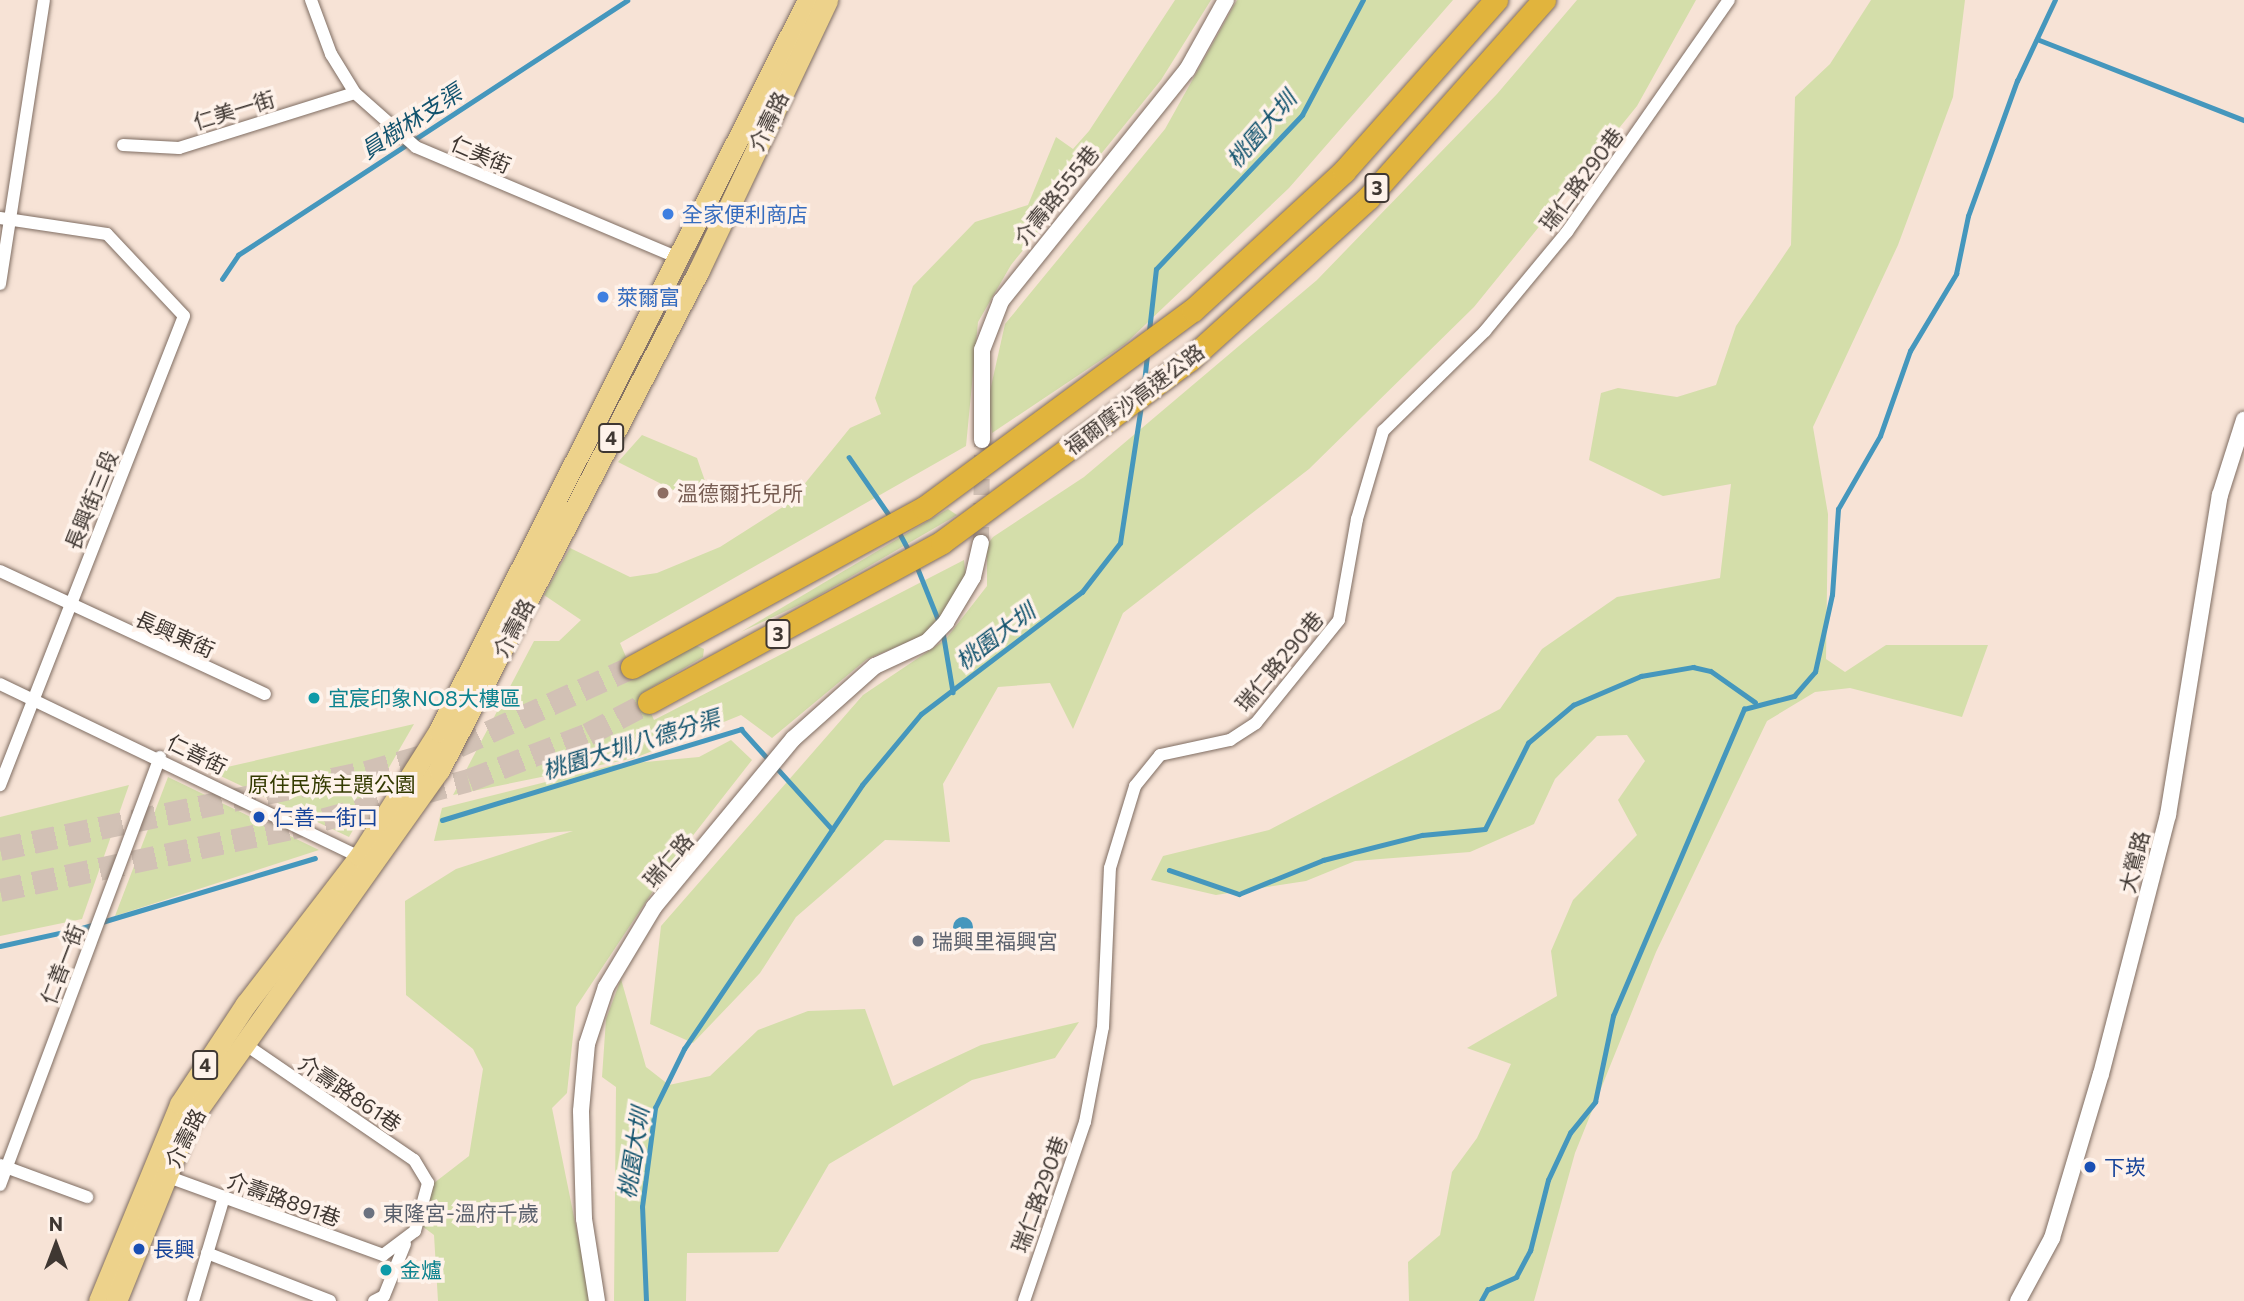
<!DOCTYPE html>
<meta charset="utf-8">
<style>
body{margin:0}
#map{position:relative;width:2244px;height:1301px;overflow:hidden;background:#f7e3d6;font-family:Commissioner,"Noto Sans TC",sans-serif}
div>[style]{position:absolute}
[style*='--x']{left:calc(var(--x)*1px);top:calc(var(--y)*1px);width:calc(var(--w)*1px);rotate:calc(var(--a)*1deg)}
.green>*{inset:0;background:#d4deaa}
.water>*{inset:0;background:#4597bd}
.round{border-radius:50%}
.stream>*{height:4.5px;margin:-2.25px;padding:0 2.25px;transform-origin:2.25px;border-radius:2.25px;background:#4597bd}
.tertiary-tunnel>*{height:16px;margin-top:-8px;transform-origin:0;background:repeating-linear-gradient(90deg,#d2c1b5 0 16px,transparent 0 24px)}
.motorway-tunnel>*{height:23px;margin-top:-11.5px;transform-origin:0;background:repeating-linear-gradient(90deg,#d2c1b5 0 23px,transparent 0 34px)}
.roads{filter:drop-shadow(0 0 2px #7f6d62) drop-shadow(0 0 2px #7f6d62)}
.minor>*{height:12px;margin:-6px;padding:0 6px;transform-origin:6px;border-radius:6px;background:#fff}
.tertiary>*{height:16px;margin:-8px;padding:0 8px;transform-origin:8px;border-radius:8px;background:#fff}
.primary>*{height:21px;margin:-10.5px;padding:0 10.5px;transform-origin:10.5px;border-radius:10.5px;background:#edd28b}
.motorway>*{height:23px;margin:-11.5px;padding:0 11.5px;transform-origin:11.5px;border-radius:11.5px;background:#e1b43d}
.dots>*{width:19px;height:19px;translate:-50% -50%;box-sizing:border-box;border:4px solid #fef2ea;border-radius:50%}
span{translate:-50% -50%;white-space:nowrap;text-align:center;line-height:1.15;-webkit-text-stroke:7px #fef2ea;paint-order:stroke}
.shield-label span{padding:2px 5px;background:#fef2ea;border:2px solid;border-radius:5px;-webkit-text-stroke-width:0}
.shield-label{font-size:19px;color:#3f3732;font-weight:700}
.street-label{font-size:21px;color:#3f3732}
.shop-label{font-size:21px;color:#366cbe}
.left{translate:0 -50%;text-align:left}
.education-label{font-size:21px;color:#785e54}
.culture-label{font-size:21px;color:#0d838f}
.park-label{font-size:21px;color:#333a00}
.transit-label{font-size:21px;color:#164399}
.worship-label{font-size:21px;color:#5b616d}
.water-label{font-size:23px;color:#12536e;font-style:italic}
.north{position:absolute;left:21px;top:1210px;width:70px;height:70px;-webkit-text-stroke:5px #fef2ea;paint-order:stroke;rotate:0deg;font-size:19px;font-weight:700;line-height:28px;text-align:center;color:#3f3732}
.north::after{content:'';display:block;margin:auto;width:24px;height:32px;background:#3f3732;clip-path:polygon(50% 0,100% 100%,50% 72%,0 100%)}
</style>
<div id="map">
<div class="green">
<div style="clip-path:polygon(1175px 0,1211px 0,1161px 80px,1011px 265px,978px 322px,966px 446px,620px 643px,633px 673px,695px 645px,704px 649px,703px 657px,642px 693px,654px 720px,964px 560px,966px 578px,929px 633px,867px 659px,772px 738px,741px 715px,635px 758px,453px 795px,534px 641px,559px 641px,581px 620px,544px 595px,570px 548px,630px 577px,657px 573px,720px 547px,789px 503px,850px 428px,881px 414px,875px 398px,913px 286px,975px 222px,1028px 205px,1056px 137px,1073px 149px,1089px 131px)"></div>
<div style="clip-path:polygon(1237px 0,1453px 0,1289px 188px,1125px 344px,992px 433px,988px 400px,1005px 324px,1165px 129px)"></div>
<div style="clip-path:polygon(1577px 0,1696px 0,1637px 106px,1474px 307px,1309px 469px,1123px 613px,1073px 729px,1050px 683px,998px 687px,943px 784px,950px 842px,885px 840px,796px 917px,760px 973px,693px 1043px,650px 1024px,661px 926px,863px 695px,945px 640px,987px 586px,987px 545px,993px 537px,1084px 477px,1317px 280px,1497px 94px)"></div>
<div style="clip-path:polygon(1871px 0,1965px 0,1953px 97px,1898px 245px,1813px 427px,1828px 514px,1826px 659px,1845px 672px,1886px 645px,1988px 645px,1962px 717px,1850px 688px,1815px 692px,1767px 721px,1656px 952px,1575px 1153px,1534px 1301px,1409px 1301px,1408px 1262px,1440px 1235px,1452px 1172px,1477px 1138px,1511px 1064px,1467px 1048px,1557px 996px,1551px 951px,1573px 900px,1637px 835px,1618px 800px,1645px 761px,1627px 735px,1597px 736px,1555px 779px,1534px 824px,1470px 852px,1355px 861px,1306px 881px,1216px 895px,1151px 880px,1163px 856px,1269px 830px,1500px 709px,1542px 649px,1617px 597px,1720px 578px,1731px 484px,1663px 496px,1589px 460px,1601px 393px,1618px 388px,1677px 397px,1716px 385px,1736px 326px,1791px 245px,1795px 97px,1830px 64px)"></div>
<div style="clip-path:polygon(642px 435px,697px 458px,705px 481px,698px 489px,707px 494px,703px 505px,618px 462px)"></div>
<div style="clip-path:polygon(948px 509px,957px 515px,816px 597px,741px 632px)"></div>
<div style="clip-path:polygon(414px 724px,349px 837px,210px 771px)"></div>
<div style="clip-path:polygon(731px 740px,752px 760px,673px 861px,576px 1007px,567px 1093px,552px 1108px,591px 1301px,438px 1301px,434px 1235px,422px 1226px,434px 1183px,469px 1156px,483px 1069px,473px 1049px,406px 995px,405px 901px,456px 869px,573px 831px,434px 841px,442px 808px,613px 765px,699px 757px)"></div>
<div style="clip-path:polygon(168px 777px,319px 850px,115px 916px)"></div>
<div style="clip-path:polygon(129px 785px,82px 919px,0 936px,0 817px)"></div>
<div style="clip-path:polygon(621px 979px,646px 1067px,669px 1085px,710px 1076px,758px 1030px,808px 1011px,865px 1009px,893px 1086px,981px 1045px,1079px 1022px,1055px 1058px,972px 1080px,829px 1164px,778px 1252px,687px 1253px,686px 1301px,614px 1301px,616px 1087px,602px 1077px,606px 1019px)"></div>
</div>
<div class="water">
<div class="round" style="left:953px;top:917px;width:20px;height:20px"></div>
</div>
<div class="stream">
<div style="--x:2037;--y:39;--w:222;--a:21.4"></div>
<div style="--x:222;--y:279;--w:29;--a:-56"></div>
<div style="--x:238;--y:255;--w:465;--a:-33.2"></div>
<div style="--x:1149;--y:331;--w:62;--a:-83.6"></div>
<div style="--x:1156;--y:269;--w:212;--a:-46.5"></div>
<div style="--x:1302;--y:115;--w:130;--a:-62.1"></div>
<div style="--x:1144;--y:383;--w:30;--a:-84"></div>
<div style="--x:849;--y:457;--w:75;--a:55.3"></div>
<div style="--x:898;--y:530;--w:26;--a:62"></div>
<div style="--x:916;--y:564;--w:65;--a:68.2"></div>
<div style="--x:943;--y:632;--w:61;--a:80.5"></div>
<div style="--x:776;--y:767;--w:84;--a:47.9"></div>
<div style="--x:442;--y:820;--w:313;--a:-16.9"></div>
<div style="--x:741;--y:729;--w:43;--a:47.8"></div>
<div style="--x:1169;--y:870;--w:74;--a:18.9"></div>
<div style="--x:1239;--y:894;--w:91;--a:-22"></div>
<div style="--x:1323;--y:860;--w:102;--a:-14.2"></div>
<div style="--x:1422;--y:835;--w:63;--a:-5.4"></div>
<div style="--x:1485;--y:829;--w:96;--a:-63.4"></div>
<div style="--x:1528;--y:743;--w:59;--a:-40.2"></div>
<div style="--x:1573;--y:705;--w:74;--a:-23.1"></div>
<div style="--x:1641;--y:676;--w:53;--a:-9.8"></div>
<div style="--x:1693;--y:667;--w:18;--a:13"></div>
<div style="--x:1711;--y:671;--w:54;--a:35.2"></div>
<div style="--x:0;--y:946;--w:84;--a:-12.4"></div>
<div style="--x:82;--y:928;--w:243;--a:-16.7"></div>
<div style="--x:646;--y:1301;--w:94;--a:-92.4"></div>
<div style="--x:642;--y:1207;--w:100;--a:-82.5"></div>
<div style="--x:655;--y:1108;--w:66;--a:-63.8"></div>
<div style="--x:684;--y:1049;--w:318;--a:-56"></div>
<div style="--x:862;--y:785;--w:92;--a:-50.3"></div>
<div style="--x:921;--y:714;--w:202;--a:-37.2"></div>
<div style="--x:1082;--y:592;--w:62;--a:-52.2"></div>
<div style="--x:1120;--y:543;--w:140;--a:-81.3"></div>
<div style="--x:1481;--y:1301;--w:13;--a:-61"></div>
<div style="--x:1487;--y:1290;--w:32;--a:-24"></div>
<div style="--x:1516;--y:1277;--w:30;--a:-62"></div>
<div style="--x:1530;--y:1251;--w:73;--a:-75.8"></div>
<div style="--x:1548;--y:1180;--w:52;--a:-64.9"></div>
<div style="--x:1570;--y:1133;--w:40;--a:-51"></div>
<div style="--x:1595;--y:1102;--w:88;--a:-78.2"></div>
<div style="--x:1613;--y:1016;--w:334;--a:-66.9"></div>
<div style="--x:1744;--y:709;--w:52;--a:-14.6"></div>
<div style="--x:1794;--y:696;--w:32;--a:-49"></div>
<div style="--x:1815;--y:672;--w:79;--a:-77.6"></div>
<div style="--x:1832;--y:595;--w:86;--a:-86"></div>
<div style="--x:1838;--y:509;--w:84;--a:-60.1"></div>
<div style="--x:1880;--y:436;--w:90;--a:-70.6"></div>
<div style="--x:1910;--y:351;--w:90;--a:-59.1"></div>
<div style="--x:1956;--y:274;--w:59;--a:-78.3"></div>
<div style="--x:1968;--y:216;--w:144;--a:-70.1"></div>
<div style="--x:2017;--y:81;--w:89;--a:-64.9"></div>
</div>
<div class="tertiary-tunnel">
<div style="--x:981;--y:543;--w:103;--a:-89.4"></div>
</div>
<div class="motorway-tunnel">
<div style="--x:0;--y:849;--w:374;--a:-11.9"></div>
<div style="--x:366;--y:772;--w:96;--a:-15.8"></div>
<div style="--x:458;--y:746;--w:191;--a:-24.4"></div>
<div style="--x:0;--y:890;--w:298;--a:-12"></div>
<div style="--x:291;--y:828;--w:184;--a:-15.1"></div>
<div style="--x:469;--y:780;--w:128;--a:-21.1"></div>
<div style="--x:588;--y:734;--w:69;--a:-27.7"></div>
</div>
<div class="roads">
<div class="minor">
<div style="--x:311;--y:0;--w:58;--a:69.7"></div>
<div style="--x:331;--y:54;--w:46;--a:58.4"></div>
<div style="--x:355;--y:93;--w:81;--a:41.5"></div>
<div style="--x:416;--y:147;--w:288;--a:22.9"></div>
<div style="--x:123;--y:145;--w:56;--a:3.1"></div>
<div style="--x:179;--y:148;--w:184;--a:-17.4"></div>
<div style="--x:0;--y:218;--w:108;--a:8.5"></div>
<div style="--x:107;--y:234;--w:112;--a:46.8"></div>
<div style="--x:184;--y:316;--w:504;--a:111.42"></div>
<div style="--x:0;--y:284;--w:287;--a:-81.2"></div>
<div style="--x:0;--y:571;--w:292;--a:24.9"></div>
<div style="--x:0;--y:684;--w:402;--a:25.7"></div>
<div style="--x:0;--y:1165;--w:93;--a:20.2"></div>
<div style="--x:166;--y:1176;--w:231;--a:20"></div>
<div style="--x:383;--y:1255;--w:40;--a:-37"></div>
<div style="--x:415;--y:1231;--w:50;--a:-74.8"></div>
<div style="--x:428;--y:1183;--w:27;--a:-121"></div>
<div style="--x:414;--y:1160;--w:207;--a:-145.6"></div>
<div style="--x:0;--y:1185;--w:457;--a:-69.5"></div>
<div style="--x:207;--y:1253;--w:132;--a:21.3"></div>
<div style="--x:193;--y:1301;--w:109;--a:-73.4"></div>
<div style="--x:374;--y:1301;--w:11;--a:-27"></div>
<div style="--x:384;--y:1296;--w:56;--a:-68"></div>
<div style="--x:1024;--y:1301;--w:189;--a:-71.2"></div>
<div style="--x:1085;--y:1122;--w:97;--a:-79.3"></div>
<div style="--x:1103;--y:1027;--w:159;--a:-87.5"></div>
<div style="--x:1110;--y:868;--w:86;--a:-73"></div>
<div style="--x:1135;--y:786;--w:40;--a:-51"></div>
<div style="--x:1160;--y:755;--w:72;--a:-12.1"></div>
<div style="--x:1230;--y:740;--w:31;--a:-33"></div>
<div style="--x:1256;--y:723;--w:132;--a:-51.1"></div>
<div style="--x:1339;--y:620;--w:103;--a:-79.9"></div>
<div style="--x:1357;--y:519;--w:92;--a:-73.5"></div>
<div style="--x:1383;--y:431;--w:143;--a:-44.4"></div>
<div style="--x:1485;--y:331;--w:129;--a:-50.4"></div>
<div style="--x:1567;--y:232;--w:283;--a:-55.1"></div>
</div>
<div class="tertiary">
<div style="--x:982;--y:440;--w:90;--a:-90"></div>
<div style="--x:982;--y:350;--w:53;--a:-68.8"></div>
<div style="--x:1001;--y:301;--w:297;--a:-51.2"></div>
<div style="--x:1187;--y:70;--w:80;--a:-60.9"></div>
<div style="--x:597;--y:1301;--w:83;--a:-99"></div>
<div style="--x:584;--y:1219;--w:108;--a:-91.6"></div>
<div style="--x:581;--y:1111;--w:67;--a:-84.9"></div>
<div style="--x:587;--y:1044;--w:60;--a:-71.6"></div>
<div style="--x:606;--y:987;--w:93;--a:-59"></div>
<div style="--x:654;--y:907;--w:218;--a:-50.4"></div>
<div style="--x:793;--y:739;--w:110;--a:-41.7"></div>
<div style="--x:875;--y:666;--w:57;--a:-24.8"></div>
<div style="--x:927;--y:642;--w:28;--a:-46"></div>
<div style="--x:946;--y:622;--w:52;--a:-59"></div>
<div style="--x:973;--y:577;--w:35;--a:-77"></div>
<div style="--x:2018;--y:1301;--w:72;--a:-61.6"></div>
<div style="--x:2052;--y:1238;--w:171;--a:-73.4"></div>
<div style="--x:2101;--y:1074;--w:268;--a:-75.5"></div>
<div style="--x:2168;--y:815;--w:324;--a:-80.8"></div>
<div style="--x:2220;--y:495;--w:79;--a:-72.3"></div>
</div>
<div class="primary">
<div style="--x:99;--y:1301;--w:213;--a:-67.6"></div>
<div style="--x:180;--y:1104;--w:120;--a:-56.6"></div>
<div style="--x:246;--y:1004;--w:187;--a:-52.4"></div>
<div style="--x:360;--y:856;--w:148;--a:-57.7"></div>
<div style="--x:439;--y:731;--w:819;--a:-63.22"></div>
<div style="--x:116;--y:1301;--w:192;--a:-68"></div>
<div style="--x:188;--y:1123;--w:433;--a:-54.6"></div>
<div style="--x:439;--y:770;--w:564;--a:-62.53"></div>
<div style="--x:699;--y:270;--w:299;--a:-64.6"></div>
</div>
<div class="motorway">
<div style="--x:632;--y:667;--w:332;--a:-28.6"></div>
<div style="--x:924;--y:508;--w:334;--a:-36.4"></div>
<div style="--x:1193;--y:310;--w:205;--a:-42.6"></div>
<div style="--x:1344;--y:171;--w:229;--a:-48.4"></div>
<div style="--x:649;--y:702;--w:334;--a:-28.6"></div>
<div style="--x:942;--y:542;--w:308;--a:-36.4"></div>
<div style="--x:1190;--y:359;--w:240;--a:-42.1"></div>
<div style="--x:1368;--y:198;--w:265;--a:-48.4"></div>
</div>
</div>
<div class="dots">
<div style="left:668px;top:214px;background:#3f7fe0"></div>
<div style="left:603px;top:297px;background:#3f7fe0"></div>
<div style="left:663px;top:493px;background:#8d6e63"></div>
<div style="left:314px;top:698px;background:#0f9aa8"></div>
<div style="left:259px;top:817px;background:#1a4fb4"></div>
<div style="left:918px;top:941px;background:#6b7280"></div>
<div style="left:2090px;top:1167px;background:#1a4fb4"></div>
<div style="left:369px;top:1213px;background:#6b7280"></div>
<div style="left:139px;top:1249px;background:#1a4fb4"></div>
<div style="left:386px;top:1270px;background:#0f9aa8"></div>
</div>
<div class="shield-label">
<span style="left:1377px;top:188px">3</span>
<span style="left:611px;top:438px">4</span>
<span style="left:778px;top:634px">3</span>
<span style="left:205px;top:1065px">4</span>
</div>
<div class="street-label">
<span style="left:234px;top:110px;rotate:-17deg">仁美一街</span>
<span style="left:768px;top:121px;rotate:-64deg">介壽路</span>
<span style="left:481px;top:154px;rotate:23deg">仁美街</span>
<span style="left:1581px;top:179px;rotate:-53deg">瑞仁路290巷</span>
<span style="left:1056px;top:195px;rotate:-51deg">介壽路555巷</span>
<span style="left:1134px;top:399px;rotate:-37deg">福爾摩沙高速公路</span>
<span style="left:91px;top:500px;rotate:-68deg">長興街三段</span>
<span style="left:513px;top:628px;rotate:-62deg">介壽路</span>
<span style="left:175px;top:634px;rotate:24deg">長興東街</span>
<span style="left:1279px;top:661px;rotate:-50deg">瑞仁路290巷</span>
<span style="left:197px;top:754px;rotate:26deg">仁善街</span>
<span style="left:668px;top:860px;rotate:-49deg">瑞仁路</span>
<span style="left:2134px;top:862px;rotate:-76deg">大鶯路</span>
<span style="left:62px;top:964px;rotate:-69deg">仁善一街</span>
<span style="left:350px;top:1093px;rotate:34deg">介壽路861巷</span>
<span style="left:185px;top:1138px;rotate:-63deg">介壽路</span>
<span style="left:1039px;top:1194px;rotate:-70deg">瑞仁路290巷</span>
<span style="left:284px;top:1199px;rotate:20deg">介壽路891巷</span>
</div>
<div class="shop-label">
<span class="left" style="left:682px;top:214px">全家便利商店</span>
<span class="left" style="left:617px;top:297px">萊爾富</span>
</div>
<div class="education-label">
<span class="left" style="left:677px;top:493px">溫德爾托兒所</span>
</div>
<div class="culture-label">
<span class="left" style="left:328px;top:698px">宜宸印象NO8大樓區</span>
<span class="left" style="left:400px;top:1270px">金爐</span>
</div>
<div class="park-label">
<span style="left:332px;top:784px">原住民族主題公園</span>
</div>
<div class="transit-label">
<span class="left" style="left:273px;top:817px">仁善一街口</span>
<span class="left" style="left:2104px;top:1167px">下崁</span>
<span class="left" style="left:153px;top:1249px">長興</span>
</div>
<div class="worship-label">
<span class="left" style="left:932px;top:941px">瑞興里福興宮</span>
<span class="left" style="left:383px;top:1213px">東隆宮-溫府千歲</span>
</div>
<div class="water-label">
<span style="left:411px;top:121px;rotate:-33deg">員樹林支渠</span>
<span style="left:1261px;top:129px;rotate:-49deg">桃園大圳</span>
<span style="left:995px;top:636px;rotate:-37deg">桃園大圳</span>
<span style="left:631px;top:744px;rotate:-17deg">桃園大圳八德分渠</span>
<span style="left:633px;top:1153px;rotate:-81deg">桃園大圳</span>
</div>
<div class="north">N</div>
</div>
